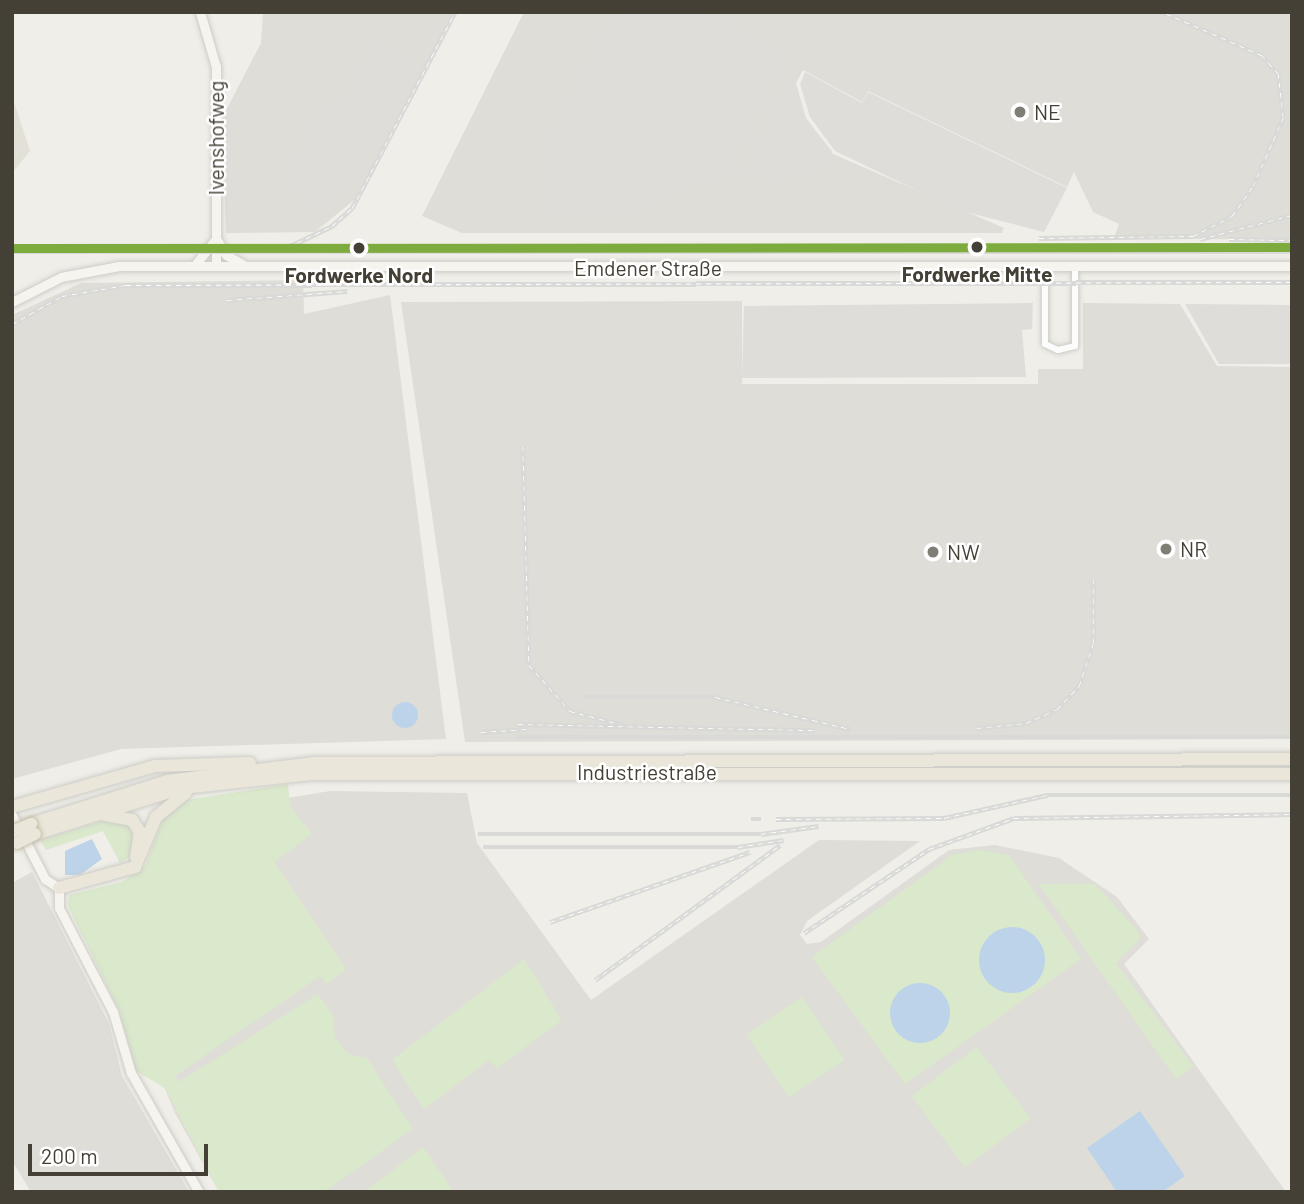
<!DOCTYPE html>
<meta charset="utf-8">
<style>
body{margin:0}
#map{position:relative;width:1304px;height:1204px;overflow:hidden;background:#efeee9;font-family:Barlow,sans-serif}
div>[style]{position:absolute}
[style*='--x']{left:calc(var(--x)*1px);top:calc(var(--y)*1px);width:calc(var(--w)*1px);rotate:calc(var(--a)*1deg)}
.residential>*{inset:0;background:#e3e0d7}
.industrial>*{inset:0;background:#dfddd7}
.green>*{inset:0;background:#dae8cb;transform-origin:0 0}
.parking>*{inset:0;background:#deddd9}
.water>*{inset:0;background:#bcd3ea}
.round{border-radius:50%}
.roads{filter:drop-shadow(0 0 2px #cdccc7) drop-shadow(0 0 2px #cdccc7)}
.street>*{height:6px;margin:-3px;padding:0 3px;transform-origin:3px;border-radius:3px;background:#fdfcfc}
.secondary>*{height:9px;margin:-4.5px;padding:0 4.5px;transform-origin:4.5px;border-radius:4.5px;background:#f5f4ef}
.highway>*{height:12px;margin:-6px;padding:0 6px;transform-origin:6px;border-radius:6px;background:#eae6da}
.rail>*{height:4.5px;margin-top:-2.25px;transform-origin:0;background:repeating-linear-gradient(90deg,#fff 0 5px,#d9d9d8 0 10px);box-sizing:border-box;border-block:2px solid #d9d9d8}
.bridges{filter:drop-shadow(0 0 2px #c5bda6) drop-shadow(0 0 2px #c5bda6)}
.highway-bridge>*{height:12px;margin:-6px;padding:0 6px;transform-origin:6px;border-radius:6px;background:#eae6da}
.tram-1>*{height:9px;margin:-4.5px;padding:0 4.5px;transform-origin:4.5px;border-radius:4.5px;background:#7eab3d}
.dots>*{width:19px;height:19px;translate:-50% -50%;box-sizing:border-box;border:4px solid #fff;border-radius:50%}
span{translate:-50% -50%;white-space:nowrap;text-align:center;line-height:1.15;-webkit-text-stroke:5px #fff;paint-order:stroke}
.poi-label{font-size:21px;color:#444036}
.left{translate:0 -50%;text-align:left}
.street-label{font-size:21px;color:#444036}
.stop-label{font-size:21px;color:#444036;font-weight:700}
.frame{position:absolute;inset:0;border:14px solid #444036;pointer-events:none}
.scale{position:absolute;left:28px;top:1144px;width:180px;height:32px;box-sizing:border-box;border:4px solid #444036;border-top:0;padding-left:9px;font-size:21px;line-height:24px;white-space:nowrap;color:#444036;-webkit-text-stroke:5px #fff;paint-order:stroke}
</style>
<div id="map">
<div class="residential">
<div style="clip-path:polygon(12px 96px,30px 151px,12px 173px)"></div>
</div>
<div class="industrial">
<div style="clip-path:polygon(263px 12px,454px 12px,359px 196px,315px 232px,226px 233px,222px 118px,261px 43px)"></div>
<div style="clip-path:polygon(524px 12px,1292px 12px,1292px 240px,1114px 238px,1119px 224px,1093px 212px,1074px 172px,1067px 187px,868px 91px,862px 102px,803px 70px,796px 83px,806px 118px,833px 154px,1004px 228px,1002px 233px,462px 233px,422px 216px)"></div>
<div style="clip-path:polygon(303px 280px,304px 314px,390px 295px,446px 739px,121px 749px,12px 779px,12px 315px,81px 283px)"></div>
<div style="clip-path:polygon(742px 301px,742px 384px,1038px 384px,1038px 369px,1083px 369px,1083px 303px,1180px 304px,1217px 366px,1292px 367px,1292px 739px,465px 742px,401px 302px)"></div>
<div style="clip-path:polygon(330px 791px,467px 793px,477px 843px,591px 1000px,819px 840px,920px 841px,807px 921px,800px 935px,807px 944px,821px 942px,949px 850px,995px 845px,1059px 858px,1117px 897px,1149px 939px,1124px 964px,1286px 1192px,219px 1192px,175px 1113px,118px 976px,191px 814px)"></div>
<div style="clip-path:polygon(32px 872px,109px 1024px,122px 1076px,189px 1192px,31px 1192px,12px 1161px,12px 883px)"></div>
</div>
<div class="green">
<div style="clip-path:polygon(288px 784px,290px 806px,312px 834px,274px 862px,346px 969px,326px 984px,320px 976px,175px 1076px,179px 1082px,318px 994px,333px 1015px,335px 1038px,348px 1054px,367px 1058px,413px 1129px,324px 1192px,219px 1192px,165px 1088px,136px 1071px,119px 1010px,68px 906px,69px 895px,122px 882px,145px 866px,165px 813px,180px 801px)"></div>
<div style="clip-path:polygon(116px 817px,130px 826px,135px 843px,132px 856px,120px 863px,103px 831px,46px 850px,40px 840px)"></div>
<div style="clip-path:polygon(980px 850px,1009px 855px,1081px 959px,905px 1084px,812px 957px,952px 855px)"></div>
<div style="clip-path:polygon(1039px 884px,1095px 884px,1138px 931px,1140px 939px,1116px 963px,1193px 1066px,1176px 1079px)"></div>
<div style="clip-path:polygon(524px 959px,562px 1020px,497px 1068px,489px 1060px,424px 1109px,392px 1060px)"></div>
<div style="left:802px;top:997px;width:76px;height:67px;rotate:56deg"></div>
<div style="left:977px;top:1047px;width:89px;height:82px;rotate:53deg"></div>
<div style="clip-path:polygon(423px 1147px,454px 1192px,364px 1192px)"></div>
</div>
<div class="parking">
<div style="clip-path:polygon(616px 12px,709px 12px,786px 54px,725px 173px,619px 217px,556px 217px,553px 137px)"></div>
<div style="clip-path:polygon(375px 43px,418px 64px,379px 140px,373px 138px,352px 179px,320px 208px,289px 192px,322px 202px,285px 184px,324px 107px,338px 113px)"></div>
<div style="clip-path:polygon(805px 72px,862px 103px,868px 92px,1067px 188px,1044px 232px,958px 210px,835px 151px,810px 117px,800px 84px)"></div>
<div style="clip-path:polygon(794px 81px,804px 117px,832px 151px,821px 171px,802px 170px,790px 179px,745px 177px,785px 82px)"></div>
<div style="clip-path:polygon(1033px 303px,1032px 329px,1022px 330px,1026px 377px,742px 378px,744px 306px)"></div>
<div style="clip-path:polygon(1185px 304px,1292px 305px,1292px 364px,1219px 364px)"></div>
</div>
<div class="water">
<div class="round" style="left:392px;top:702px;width:26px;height:26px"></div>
<div style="clip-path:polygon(92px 839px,102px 859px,80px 875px,65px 875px,65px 851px)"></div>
<div class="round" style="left:979px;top:927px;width:66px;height:66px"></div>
<div class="round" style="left:890px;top:983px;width:60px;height:60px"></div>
<div style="clip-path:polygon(1140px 1111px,1185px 1176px,1162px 1192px,1117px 1192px,1087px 1148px)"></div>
</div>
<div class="roads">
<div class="street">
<div style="--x:1045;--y:270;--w:74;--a:90"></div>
<div style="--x:1045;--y:344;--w:14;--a:25"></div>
<div style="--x:1058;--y:350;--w:17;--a:-13"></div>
<div style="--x:1075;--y:346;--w:76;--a:-90"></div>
</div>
<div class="secondary">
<div style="--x:200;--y:12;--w:57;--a:73.8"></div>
<div style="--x:216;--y:67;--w:199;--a:90"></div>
<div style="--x:217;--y:240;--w:17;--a:59"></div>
<div style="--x:226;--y:255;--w:21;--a:29"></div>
<div style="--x:194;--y:266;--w:33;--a:-51"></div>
<div style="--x:12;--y:302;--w:55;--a:-27"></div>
<div style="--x:61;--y:277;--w:59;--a:-10.7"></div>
<div style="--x:119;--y:266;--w:1173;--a:0"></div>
<div style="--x:12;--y:815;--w:72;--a:62.7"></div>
<div style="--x:45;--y:879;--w:17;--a:33"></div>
<div style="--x:59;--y:888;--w:20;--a:90"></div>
<div style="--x:59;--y:908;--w:117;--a:62.6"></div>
<div style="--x:113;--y:1012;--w:64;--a:73.6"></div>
<div style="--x:131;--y:1073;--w:137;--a:60.3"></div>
</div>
<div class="highway">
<div style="--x:12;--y:807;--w:149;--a:-16"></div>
<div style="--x:155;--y:766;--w:95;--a:-1.8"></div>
<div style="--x:101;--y:814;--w:32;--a:11"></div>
<div style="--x:132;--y:820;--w:14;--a:56"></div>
<div style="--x:140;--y:832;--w:25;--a:99"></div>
<div style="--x:31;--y:824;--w:143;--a:-17.5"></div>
<div style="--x:167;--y:781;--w:147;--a:-7"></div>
<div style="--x:313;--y:763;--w:979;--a:-0.23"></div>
<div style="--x:35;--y:834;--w:154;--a:-17.4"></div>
<div style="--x:182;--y:788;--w:133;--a:-6.1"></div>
<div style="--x:314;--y:774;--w:978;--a:0"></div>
<div style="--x:59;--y:888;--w:79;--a:-15.4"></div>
<div style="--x:135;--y:867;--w:54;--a:-67.2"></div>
<div style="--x:156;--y:817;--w:38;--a:-39"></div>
</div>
</div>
<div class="rail">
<div style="--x:1039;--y:238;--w:154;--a:-0.7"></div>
<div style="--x:1193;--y:236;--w:44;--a:-27.1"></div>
<div style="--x:1232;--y:216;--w:37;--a:-55"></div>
<div style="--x:1253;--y:186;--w:74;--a:-66.2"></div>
<div style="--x:1283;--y:118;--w:44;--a:-96.5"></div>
<div style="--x:1278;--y:74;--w:24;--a:-132"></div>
<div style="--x:1262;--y:56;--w:109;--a:-156.3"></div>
<div style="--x:1200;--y:239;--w:95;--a:-14.6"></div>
<div style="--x:1229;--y:239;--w:63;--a:0.9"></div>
<div style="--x:288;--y:247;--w:49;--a:-25.5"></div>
<div style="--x:332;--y:226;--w:27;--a:-42"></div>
<div style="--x:352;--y:208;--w:221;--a:-62.3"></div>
<div style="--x:12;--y:252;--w:1280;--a:0"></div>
<div style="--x:227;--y:300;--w:121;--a:-4.3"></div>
<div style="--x:12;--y:324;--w:57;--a:-29.2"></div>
<div style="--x:62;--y:296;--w:65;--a:-9.8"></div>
<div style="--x:126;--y:285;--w:1166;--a:-0.15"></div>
<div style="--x:523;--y:446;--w:219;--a:88.4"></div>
<div style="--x:529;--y:665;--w:62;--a:48.3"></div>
<div style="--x:570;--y:711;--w:55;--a:14.8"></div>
<div style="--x:584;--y:697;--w:131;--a:0"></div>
<div style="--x:715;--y:697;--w:139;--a:13.3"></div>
<div style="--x:518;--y:724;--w:297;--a:1.2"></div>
<div style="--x:977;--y:728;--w:49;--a:-5.8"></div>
<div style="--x:1026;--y:723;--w:34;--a:-24"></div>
<div style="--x:1057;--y:709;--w:32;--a:-46"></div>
<div style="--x:1079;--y:686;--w:44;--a:-71.6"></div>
<div style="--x:1093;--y:644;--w:64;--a:-90"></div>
<div style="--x:481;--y:732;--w:46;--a:-3.7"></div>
<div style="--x:516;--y:737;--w:776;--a:0"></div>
<div style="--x:751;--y:819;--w:10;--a:0"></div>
<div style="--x:776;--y:819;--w:168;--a:-0.3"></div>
<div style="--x:944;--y:818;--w:106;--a:-12.6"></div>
<div style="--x:1047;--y:795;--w:245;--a:0"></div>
<div style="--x:478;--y:834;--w:283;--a:0"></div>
<div style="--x:761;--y:834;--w:58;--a:-8"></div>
<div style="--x:483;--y:847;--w:255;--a:0"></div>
<div style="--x:738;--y:847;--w:46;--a:-8.8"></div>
<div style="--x:550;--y:922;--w:212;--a:-19.3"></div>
<div style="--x:804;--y:933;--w:151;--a:-33.9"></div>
<div style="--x:929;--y:849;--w:90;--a:-20"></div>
<div style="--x:1014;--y:818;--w:278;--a:-0.8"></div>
<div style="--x:595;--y:980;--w:229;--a:-36.1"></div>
</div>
<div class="bridges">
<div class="highway-bridge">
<div style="--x:12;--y:832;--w:21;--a:-23"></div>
<div style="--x:17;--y:843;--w:20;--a:-27"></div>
</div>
</div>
<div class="tram-1">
<div style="--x:12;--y:248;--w:1280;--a:-0.04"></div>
</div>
<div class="dots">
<div style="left:1020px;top:112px;background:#807d75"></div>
<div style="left:977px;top:247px;background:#444036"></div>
<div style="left:359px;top:248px;background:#444036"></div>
<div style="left:1166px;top:549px;background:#807d75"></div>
<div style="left:933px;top:552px;background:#807d75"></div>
</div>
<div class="poi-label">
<span class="left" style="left:1034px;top:112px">NE</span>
<span class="left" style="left:1180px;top:549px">NR</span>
<span class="left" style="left:947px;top:552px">NW</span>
</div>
<div class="street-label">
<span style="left:216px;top:138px;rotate:-90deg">Ivenshofweg</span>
<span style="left:648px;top:268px">Emdener Straße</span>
<span style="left:647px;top:772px">Industriestraße</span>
</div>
<div class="stop-label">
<span style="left:977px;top:274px">Fordwerke Mitte</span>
<span style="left:359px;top:275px">Fordwerke Nord</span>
</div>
<div class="frame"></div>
<div class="scale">200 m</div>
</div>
